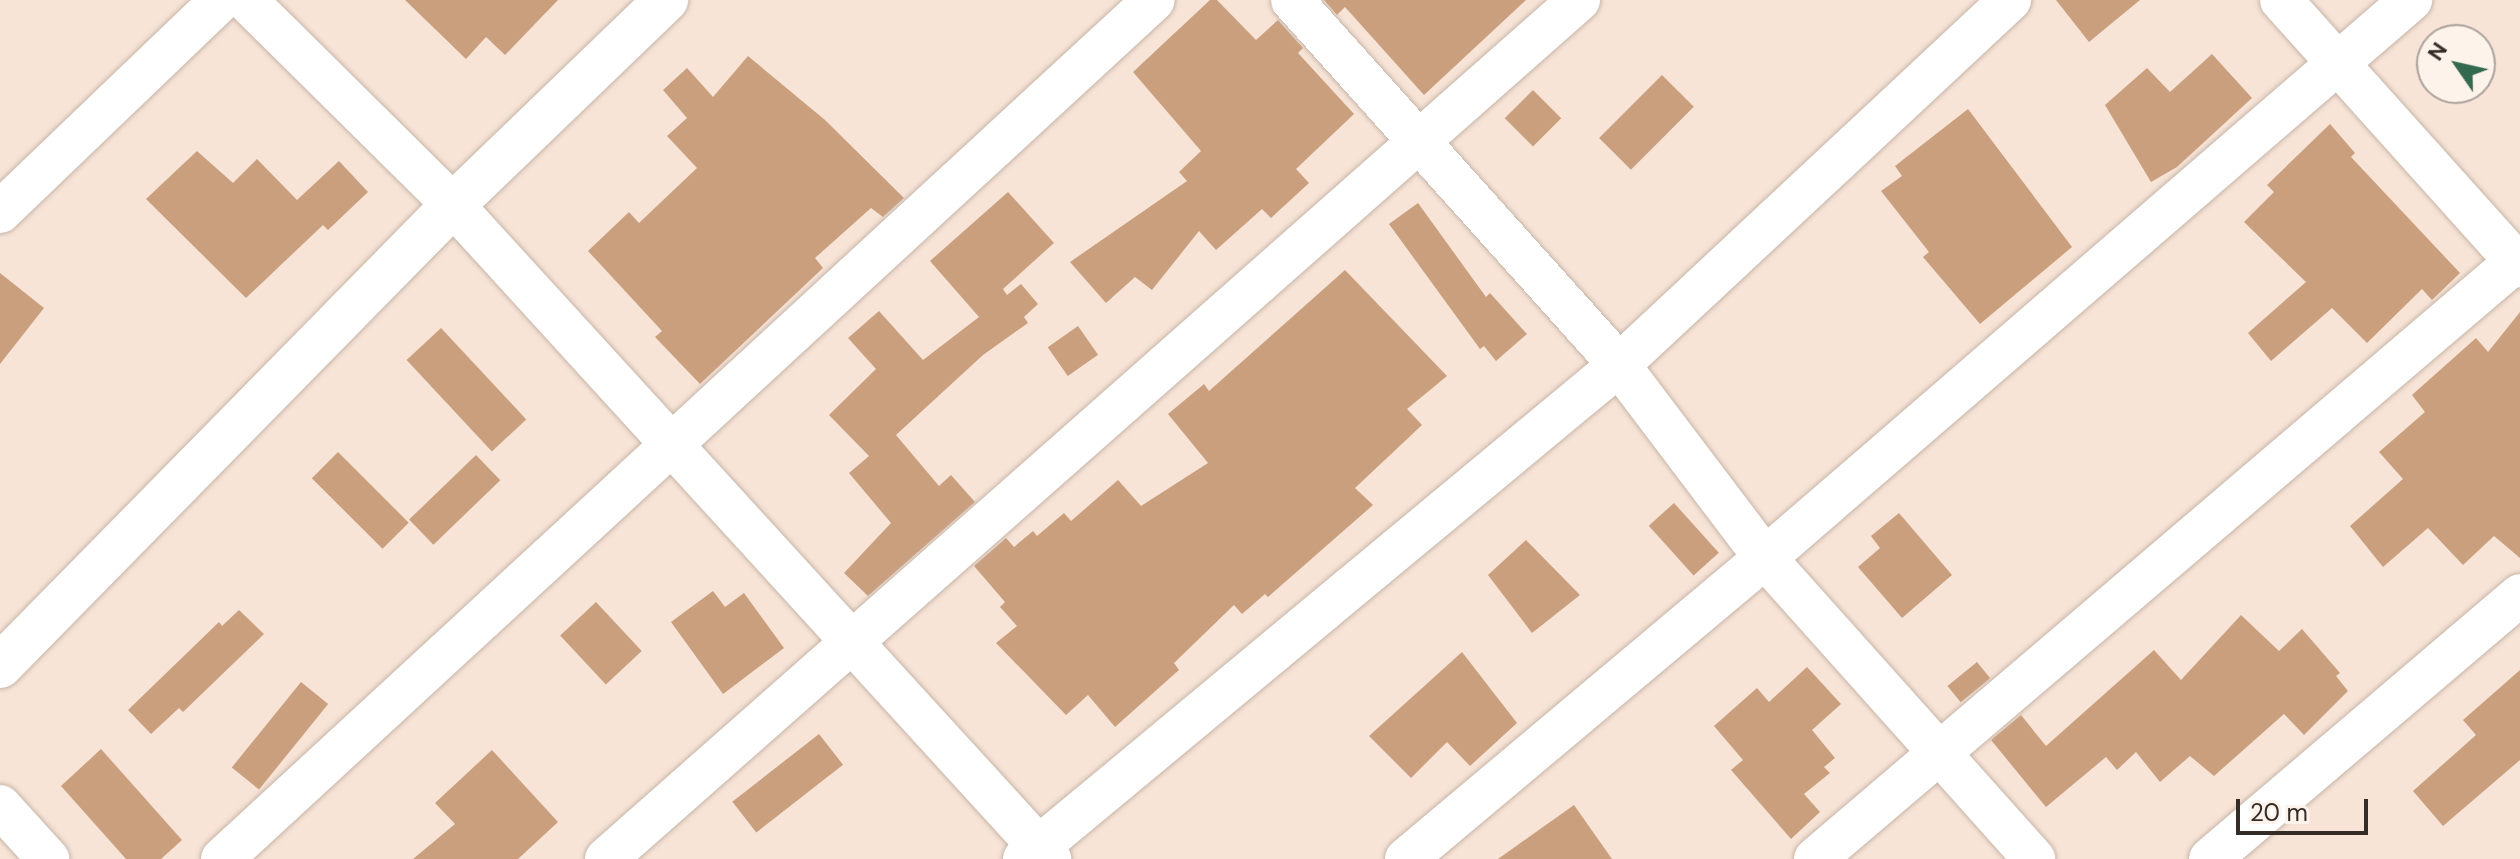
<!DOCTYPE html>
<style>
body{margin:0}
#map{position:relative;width:2520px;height:859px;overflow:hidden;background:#f7e4d7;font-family:"DM Sans",sans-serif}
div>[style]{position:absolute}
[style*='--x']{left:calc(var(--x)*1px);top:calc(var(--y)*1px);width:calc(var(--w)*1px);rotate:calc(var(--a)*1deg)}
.building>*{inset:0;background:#ca9f7e;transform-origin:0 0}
.roads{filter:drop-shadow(0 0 2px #c6b5a8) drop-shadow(0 0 2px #c6b5a8)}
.street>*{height:42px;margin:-21px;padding:0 21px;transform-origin:21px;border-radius:21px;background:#fff}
.secondary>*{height:44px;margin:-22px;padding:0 22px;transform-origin:22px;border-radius:22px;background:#fff}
span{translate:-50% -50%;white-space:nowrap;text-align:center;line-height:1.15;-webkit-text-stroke:8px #fef3eb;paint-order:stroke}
.north{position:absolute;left:2416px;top:24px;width:80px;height:80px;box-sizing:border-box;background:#fef3eb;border:2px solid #ada39d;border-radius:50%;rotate:304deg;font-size:22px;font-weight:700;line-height:32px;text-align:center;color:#332c27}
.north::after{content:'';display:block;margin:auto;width:28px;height:36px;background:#33694e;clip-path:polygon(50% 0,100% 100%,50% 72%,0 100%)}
.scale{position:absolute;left:2236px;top:799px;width:132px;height:36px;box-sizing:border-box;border:4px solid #332c27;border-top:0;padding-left:10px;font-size:24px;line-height:28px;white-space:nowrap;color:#332c27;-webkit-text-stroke:6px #fef3eb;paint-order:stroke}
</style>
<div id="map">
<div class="building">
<div style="clip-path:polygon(405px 0,558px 0,505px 55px,486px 37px,466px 59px)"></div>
<div style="clip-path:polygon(1210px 0,1217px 0,1256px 40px,1278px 20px,1303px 48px,1298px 53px,1354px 114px,1296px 169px,1309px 183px,1271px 218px,1262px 209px,1216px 250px,1199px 231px,1152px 290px,1135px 277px,1106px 303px,1070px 262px,1187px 181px,1179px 172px,1201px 151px,1133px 72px)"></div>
<div style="clip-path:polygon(1324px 0,1526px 0,1424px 95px,1345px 7px,1337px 15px)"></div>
<div style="clip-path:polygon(2056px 0,2140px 0,2089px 42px)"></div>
<div style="clip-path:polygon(2212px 54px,2252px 98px,2177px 167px,2151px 182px,2105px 105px,2147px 68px,2170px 92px)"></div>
<div style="clip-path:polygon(748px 56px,825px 120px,904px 198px,883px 217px,871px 208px,815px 258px,823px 268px,700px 384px,655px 337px,662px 331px,588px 251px,629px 212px,639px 223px,697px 168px,667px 136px,687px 118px,663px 90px,687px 68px,713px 97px)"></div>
<div style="left:1662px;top:75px;width:45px;height:89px;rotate:45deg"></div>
<div style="left:1533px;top:90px;width:40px;height:40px;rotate:45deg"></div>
<div style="clip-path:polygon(1968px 109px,2072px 247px,1980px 324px,1923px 257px,1929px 252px,1881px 191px,1902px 176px,1895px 166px)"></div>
<div style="clip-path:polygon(2330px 124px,2355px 153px,2351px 157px,2460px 273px,2432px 300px,2422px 289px,2367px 343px,2332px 308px,2271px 361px,2248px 333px,2306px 282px,2244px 222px,2274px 192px,2267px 185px)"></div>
<div style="clip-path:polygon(197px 151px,233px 183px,257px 159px,297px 200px,339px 161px,368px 192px,328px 230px,323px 225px,246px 298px,146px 199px)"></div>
<div style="clip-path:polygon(1008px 192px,1054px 243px,1003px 289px,1007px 295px,1021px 284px,1038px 304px,1024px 317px,1028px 323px,983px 355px,896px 435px,939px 486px,951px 475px,975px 502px,868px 596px,844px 573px,891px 523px,849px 473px,869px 456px,829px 415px,876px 369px,848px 338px,879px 311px,923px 360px,979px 317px,930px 261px)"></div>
<div style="clip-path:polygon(1418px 203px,1486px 297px,1490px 293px,1527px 334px,1496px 361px,1484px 346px,1480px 349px,1389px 224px)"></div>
<div style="clip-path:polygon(1345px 270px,1447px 376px,1407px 409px,1422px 425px,1355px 488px,1373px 505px,1268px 597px,1265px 594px,1242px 614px,1234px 605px,1174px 663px,1179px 670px,1115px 727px,1088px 695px,1066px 715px,996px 643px,1017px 626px,1000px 607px,1005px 602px,974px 566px,1006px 538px,1014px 547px,1033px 531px,1037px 536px,1064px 513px,1071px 521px,1118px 480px,1141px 506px,1208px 463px,1168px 414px,1204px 384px,1209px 391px)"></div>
<div style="clip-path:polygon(0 273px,44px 308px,0 364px)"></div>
<div style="clip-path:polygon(2520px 312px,2520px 558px,2494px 536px,2463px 565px,2428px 528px,2383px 567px,2350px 526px,2403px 479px,2379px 452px,2425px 412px,2412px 395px,2476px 338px,2488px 352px)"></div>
<div style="left:1078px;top:326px;width:35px;height:37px;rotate:55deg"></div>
<div style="left:441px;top:328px;width:125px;height:47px;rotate:47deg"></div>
<div style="left:338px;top:452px;width:100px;height:37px;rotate:45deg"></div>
<div style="left:476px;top:455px;width:35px;height:93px;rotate:46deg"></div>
<div style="left:1674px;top:503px;width:67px;height:34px;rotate:48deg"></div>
<div style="clip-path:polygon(1899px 513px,1952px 575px,1902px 618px,1858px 567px,1880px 548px,1871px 536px)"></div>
<div style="clip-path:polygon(1526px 540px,1580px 595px,1532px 633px,1488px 575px)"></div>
<div style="clip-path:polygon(713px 591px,725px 607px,744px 593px,784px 648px,723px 694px,671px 622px)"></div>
<div style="left:596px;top:602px;width:67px;height:49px;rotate:47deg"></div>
<div style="clip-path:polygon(239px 610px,264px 634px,183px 712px,179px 708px,151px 734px,128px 710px,219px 622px,222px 626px)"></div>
<div style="clip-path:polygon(2241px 615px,2279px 651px,2302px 629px,2340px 673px,2336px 676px,2348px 691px,2304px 735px,2284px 714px,2214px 776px,2190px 756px,2160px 782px,2136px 752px,2117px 770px,2106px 757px,2046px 807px,1991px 740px,2021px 715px,2046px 746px,2154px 650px,2181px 680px)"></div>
<div style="clip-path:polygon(1462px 652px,1517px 723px,1470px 766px,1447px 742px,1411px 778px,1369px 736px)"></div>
<div style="left:1977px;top:662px;width:21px;height:38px;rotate:51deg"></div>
<div style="clip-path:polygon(1807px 667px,1841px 704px,1812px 730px,1835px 758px,1824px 767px,1830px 773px,1804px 794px,1820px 812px,1791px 839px,1731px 770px,1743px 760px,1714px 726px,1757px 688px,1769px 702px)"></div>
<div style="clip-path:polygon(2520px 670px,2520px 760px,2443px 826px,2413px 791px,2476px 735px,2463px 720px)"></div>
<div style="left:301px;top:682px;width:35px;height:110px;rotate:39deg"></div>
<div style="left:819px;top:734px;width:39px;height:110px;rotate:52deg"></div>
<div style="clip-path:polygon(101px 749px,182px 840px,161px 859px,126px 859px,61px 786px)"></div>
<div style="clip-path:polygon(492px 750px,558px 822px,518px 859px,413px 859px,455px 824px,435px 803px)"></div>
<div style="clip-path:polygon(1574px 805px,1612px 859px,1498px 859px)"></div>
</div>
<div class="roads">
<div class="street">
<div style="--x:246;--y:0;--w:291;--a:44.7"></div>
<div style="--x:453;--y:205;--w:886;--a:47.61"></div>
<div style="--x:1292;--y:0;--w:490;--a:48.1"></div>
<div style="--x:1619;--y:365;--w:242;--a:52.9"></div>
<div style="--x:1765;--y:558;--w:404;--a:48.2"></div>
<div style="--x:2281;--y:0;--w:358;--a:48.1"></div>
<div style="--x:0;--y:212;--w:306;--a:-43.8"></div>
<div style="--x:0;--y:806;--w:72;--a:47.8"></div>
<div style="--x:222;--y:859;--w:1267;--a:-42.67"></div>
<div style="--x:606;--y:859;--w:1298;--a:-41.44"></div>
<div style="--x:1024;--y:859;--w:773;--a:-39.7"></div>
<div style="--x:1619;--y:365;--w:535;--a:-43.03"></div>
<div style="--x:1406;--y:859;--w:468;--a:-40"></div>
<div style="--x:1765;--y:558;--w:854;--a:-40.82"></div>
<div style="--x:1815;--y:859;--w:926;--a:-40.45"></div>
<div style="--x:2210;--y:859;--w:407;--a:-40.4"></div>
</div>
<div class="secondary">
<div style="--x:0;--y:666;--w:646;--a:-45.5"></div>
<div style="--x:453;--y:205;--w:296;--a:-43.9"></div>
</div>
</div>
<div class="north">N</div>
<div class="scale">20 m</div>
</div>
